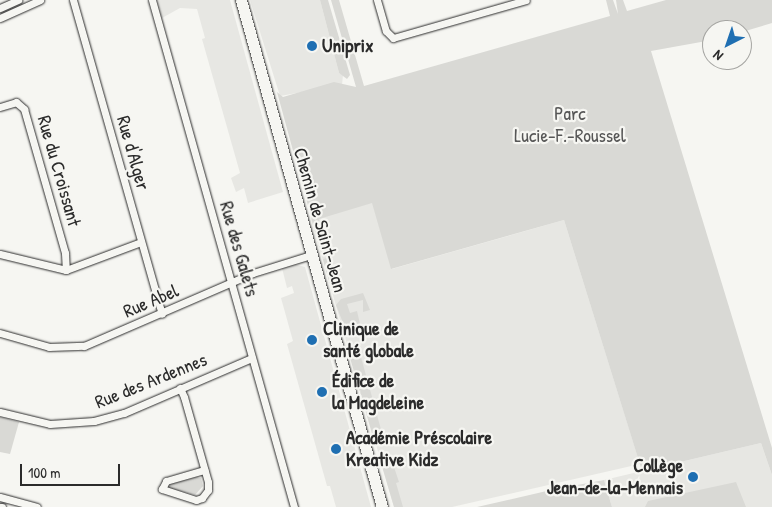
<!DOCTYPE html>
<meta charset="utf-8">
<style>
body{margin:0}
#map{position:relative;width:772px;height:507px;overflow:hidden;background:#f6f6f2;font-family:"Patrick Hand",sans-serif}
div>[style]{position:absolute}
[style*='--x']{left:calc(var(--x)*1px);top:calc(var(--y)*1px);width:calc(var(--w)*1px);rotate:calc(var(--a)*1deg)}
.built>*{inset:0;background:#e7e7e3}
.green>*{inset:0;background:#d9d9d5}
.roads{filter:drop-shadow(0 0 1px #2b2b2b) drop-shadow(0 0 1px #2b2b2b)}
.minor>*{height:7px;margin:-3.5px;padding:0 3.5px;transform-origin:3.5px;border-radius:3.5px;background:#f6f6f2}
.primary>*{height:11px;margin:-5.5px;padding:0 5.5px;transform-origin:5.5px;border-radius:5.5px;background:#f6f6f2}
.dots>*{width:14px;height:14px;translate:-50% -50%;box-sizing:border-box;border:2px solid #f6f6f2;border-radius:50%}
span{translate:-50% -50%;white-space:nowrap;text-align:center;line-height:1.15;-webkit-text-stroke:4.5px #f6f6f2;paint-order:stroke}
.poi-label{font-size:19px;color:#2b2b2b;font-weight:700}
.left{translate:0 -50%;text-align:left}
.right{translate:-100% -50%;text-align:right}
.park-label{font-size:19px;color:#565656}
.street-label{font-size:19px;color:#2b2b2b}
.north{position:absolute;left:702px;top:20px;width:50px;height:50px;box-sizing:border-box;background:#f6f6f2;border:1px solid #a5a5a2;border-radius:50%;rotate:221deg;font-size:14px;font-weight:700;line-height:20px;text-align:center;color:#2b2b2b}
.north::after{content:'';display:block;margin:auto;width:18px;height:22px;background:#1f6fb2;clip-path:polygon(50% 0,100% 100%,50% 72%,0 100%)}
.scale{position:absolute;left:20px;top:464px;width:100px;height:22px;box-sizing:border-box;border:2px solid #2b2b2b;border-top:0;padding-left:6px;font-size:15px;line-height:18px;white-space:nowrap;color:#2b2b2b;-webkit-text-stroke:4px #f6f6f2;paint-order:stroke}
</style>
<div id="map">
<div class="built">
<div style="clip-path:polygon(157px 0,230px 0,283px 192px,248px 203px,244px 188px,236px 192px,231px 178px,240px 173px,202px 39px,205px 38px,197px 9px,180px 8px,162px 18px)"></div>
<div style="clip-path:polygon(250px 0,320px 0,339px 73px,343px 75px,342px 85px,280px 96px)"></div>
<div style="clip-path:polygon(372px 201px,392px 269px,564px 220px,640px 464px,452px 507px,394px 507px,311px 219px)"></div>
<div style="clip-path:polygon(294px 264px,305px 267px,371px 507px,336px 507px,330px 486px,327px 486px,287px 344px,293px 341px,281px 298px,294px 293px,292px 286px,287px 288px,282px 268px)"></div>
<div style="clip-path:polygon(761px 443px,772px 475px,772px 507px,612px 507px,604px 480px)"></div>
</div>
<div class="green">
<div style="clip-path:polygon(320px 0,328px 0,350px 75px,347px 79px,339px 73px)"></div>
<div style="clip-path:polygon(331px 0,339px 0,364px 86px,610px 16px,606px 0,613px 0,618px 14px,616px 0,623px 0,627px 11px,666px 0,772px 0,772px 23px,742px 32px,712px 30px,712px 40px,651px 51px,772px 448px,772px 475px,761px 443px,642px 471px,564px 220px,391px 269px,372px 203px,319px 219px,326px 245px,319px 246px,277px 92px,283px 97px,334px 82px,356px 87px)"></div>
<div style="clip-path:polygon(330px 257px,335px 275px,340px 274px,342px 283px,330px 284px,323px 259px)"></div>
<div style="clip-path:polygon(363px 293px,370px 310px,363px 312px,363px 300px,347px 304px,350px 313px,357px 311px,360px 324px,352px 330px,345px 328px,336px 305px,341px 299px)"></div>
<div style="clip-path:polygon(354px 346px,359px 350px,385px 444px,381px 446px,375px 444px,348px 351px)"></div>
<div style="clip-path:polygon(0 417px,19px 422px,10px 454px,0 452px)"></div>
<div style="clip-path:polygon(392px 461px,399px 482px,396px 483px,403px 507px,394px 507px,381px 463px)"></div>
<div style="clip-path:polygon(196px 477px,201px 478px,203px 486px,195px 495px,169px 488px,171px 484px)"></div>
<div style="clip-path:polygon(604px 480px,612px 507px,477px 507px,551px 490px)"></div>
<div style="clip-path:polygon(736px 482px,746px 507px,645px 507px,648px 501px)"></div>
</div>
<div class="roads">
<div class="minor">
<div style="--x:73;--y:0;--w:326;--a:74.2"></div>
<div style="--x:152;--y:0;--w:527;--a:74.35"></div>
<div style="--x:377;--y:0;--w:32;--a:74"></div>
<div style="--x:386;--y:31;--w:10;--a:45"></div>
<div style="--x:393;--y:38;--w:138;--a:-15.9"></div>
<div style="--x:0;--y:8;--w:20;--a:-24"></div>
<div style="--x:0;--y:18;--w:44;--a:-24.2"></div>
<div style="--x:0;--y:107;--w:17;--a:-17"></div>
<div style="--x:16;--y:102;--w:11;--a:41"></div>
<div style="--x:24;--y:109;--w:150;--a:74.1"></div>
<div style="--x:65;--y:253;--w:17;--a:87"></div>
<div style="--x:0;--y:254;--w:68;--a:13.6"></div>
<div style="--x:66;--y:270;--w:80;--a:-20.5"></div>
<div style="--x:0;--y:333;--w:51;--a:15.9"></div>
<div style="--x:49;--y:347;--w:35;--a:-2"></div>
<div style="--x:84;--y:346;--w:184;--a:-23.4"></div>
<div style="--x:253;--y:273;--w:61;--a:-17.2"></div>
<div style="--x:180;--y:388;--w:10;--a:66"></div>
<div style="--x:184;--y:397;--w:88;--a:74.2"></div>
<div style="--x:208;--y:482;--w:8;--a:90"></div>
<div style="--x:208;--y:490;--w:10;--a:127"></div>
<div style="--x:202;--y:498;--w:6;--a:162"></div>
<div style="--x:196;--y:500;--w:36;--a:-162"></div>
<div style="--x:162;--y:489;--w:9;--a:-63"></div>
<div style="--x:166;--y:481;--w:40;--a:-16"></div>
<div style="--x:0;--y:412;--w:51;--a:13.5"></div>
<div style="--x:50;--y:424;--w:44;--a:-3.9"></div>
<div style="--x:94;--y:421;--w:31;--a:-15"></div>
<div style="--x:124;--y:413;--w:139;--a:-23.3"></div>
<div style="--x:0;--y:497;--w:38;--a:15"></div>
<div style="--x:0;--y:507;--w:2;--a:0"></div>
</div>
<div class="primary">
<div style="--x:241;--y:0;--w:526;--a:74.46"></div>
</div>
</div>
<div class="dots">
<div style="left:312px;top:46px;background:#1f6fb2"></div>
<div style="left:312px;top:340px;background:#1f6fb2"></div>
<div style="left:322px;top:392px;background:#1f6fb2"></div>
<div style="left:336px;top:449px;background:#1f6fb2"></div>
<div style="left:693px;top:477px;background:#1f6fb2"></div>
</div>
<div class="poi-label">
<span class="left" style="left:322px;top:46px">Uniprix</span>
<span class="left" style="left:323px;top:340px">Clinique de<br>santé globale</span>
<span class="left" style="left:332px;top:392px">Édifice de<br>la Magdeleine</span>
<span class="left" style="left:346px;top:449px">Académie Préscolaire<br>Kreative Kidz</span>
<span class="right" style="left:683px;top:477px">Collège<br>Jean-de-la-Mennais</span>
</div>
<div class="park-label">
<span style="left:570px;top:125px">Parc<br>Lucie-F.-Roussel</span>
</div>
<div class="street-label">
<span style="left:133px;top:153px;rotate:74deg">Rue d'Alger</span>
<span style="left:59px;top:171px;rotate:74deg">Rue du Croissant</span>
<span style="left:320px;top:220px;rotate:74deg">Chemin de Saint-Jean</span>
<span style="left:239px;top:249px;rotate:74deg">Rue des Galets</span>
<span style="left:151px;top:301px;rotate:-23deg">Rue Abel</span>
<span style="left:151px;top:381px;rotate:-22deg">Rue des Ardennes</span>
</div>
<div class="north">N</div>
<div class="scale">100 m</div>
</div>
